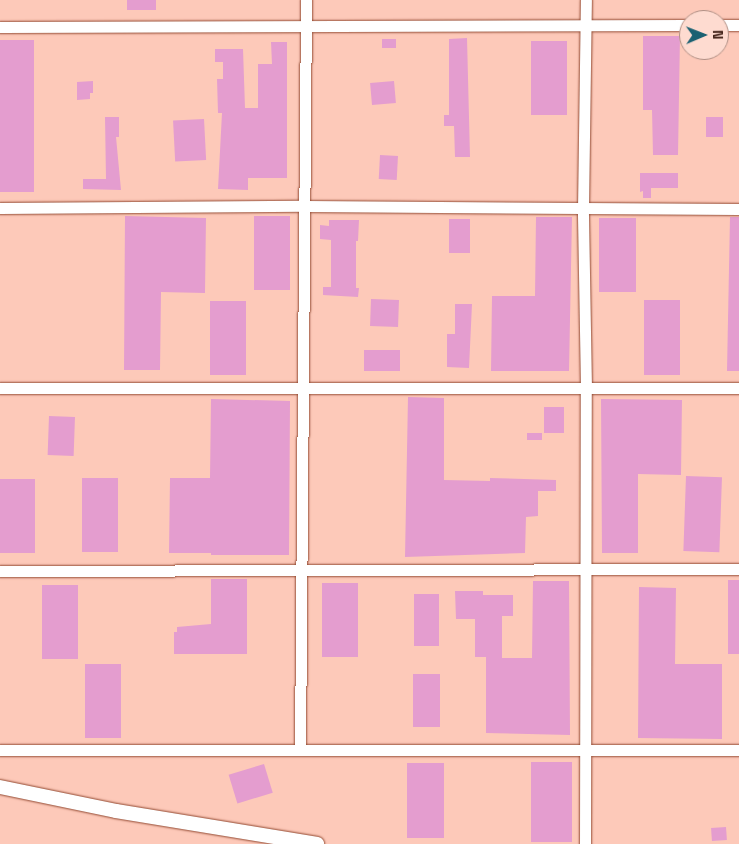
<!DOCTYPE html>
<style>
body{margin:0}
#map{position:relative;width:739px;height:844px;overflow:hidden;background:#fdc9b9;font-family:"Space Grotesk",sans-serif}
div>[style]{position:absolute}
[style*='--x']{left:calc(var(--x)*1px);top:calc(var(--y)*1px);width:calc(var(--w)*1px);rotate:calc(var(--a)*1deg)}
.building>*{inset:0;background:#e49dcf;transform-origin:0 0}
.roads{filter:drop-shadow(0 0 1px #934a32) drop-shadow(0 0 1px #934a32)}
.minor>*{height:11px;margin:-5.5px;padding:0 5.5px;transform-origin:5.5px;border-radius:5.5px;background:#fff}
.tertiary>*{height:14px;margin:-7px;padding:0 7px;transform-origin:7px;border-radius:7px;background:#fff}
span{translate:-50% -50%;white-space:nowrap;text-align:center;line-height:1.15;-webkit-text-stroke:4.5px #fedbd0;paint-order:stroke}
.north{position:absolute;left:679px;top:10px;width:50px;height:50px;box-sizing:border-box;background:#fedbd0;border:1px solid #b08f84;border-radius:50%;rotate:89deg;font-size:14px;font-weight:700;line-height:20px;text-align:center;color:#3b1c12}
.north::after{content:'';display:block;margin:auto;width:18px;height:22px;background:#1b6172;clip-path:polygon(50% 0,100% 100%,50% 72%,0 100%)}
</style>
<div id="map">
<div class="building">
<div style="left:127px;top:0;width:29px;height:10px"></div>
<div style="clip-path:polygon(643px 36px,680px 36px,678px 155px,653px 155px,652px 110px,643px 110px)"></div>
<div style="clip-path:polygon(467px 38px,470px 157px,455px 157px,454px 126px,444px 126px,444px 115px,449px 115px,449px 39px)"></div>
<div style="left:382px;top:39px;width:14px;height:9px"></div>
<div style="left:0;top:40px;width:34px;height:152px"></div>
<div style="left:531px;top:41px;width:36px;height:74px"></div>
<div style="clip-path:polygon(271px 42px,287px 42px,287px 178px,248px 178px,248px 190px,218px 189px,222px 113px,218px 113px,217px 79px,223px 79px,223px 62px,215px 62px,215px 49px,243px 49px,245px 108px,258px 108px,258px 64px,272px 64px)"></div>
<div style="clip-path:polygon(93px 81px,93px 93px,90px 93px,90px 99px,77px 100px,77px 82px)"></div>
<div style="left:394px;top:81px;width:22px;height:24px;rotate:85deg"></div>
<div style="clip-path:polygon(105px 117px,119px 117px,119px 137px,116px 137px,121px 190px,83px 189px,83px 179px,106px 179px)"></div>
<div style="left:706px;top:117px;width:17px;height:20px"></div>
<div style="left:204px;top:119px;width:41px;height:31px;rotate:87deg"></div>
<div style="left:380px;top:155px;width:18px;height:24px;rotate:3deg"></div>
<div style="clip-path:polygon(640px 173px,678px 173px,678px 188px,651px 188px,651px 198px,643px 198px,643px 191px,640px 192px)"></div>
<div style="clip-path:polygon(125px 216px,206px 218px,205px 293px,161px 292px,160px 370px,124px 370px)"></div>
<div style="left:254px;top:216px;width:36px;height:74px"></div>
<div style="clip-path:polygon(536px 217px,572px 217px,569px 371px,491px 371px,492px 296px,535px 296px)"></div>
<div style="clip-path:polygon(730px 217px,739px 217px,739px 371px,727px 371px)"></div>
<div style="left:599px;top:218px;width:37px;height:74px"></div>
<div style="left:449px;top:219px;width:21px;height:34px"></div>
<div style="clip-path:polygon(329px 220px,359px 220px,358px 241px,356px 241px,356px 288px,359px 288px,358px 297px,323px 295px,323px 287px,331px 287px,331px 240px,320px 239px,320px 225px,329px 226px)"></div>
<div style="left:371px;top:299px;width:28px;height:27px;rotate:2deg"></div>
<div style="left:644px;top:300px;width:36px;height:75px"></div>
<div style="left:210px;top:301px;width:36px;height:74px"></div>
<div style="clip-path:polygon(455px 304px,472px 304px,469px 368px,447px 367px,447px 334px,455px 334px)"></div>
<div style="left:364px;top:350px;width:36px;height:21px"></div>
<div style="clip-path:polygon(408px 397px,444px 398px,444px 480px,490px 481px,490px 478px,556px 480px,556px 491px,538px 491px,538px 516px,526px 517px,525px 553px,405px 557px)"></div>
<div style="clip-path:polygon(211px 399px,290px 401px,289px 555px,211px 555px,211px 553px,169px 553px,170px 478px,210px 478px)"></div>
<div style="clip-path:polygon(601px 399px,682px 400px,681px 475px,638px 474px,638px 553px,602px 553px)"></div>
<div style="left:544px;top:407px;width:20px;height:26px"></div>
<div style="left:49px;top:416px;width:26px;height:39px;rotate:2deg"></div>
<div style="left:527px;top:433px;width:15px;height:7px"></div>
<div style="left:686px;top:476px;width:36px;height:75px;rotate:2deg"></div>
<div style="left:82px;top:478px;width:36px;height:74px"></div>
<div style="left:0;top:479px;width:35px;height:74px"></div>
<div style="clip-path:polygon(211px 579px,247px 579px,247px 654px,174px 654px,174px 632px,177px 632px,177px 627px,211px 624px)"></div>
<div style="left:728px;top:580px;width:11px;height:74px"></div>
<div style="clip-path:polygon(533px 581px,569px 581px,570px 735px,486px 733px,486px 657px,475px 657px,475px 619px,456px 619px,455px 591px,483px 591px,483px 595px,513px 595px,513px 616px,502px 616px,502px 658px,532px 658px)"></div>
<div style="left:322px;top:583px;width:36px;height:74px"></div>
<div style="left:42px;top:585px;width:36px;height:74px"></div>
<div style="clip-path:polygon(639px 587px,676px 588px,675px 664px,722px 664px,722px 739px,638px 738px)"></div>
<div style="left:414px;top:594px;width:25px;height:52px"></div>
<div style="left:85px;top:664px;width:36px;height:74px"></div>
<div style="left:413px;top:674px;width:27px;height:53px"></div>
<div style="left:531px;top:762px;width:41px;height:80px"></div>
<div style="left:407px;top:763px;width:37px;height:75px"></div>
<div style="left:264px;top:764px;width:30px;height:37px;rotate:73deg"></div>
<div style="left:726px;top:827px;width:13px;height:15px;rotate:86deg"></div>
</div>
<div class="roads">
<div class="minor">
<div style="--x:719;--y:25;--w:20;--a:0"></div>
<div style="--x:0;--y:27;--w:689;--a:-0.17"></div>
<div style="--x:0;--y:208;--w:305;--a:-0.4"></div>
<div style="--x:305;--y:206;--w:434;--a:0.4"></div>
<div style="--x:0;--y:388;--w:739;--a:0"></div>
<div style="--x:0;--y:571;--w:739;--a:-0.16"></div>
<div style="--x:0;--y:750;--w:739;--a:0"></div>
<div style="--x:300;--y:750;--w:750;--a:-89.54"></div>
<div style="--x:585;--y:844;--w:456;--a:-89.9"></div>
<div style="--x:586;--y:388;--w:179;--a:-91"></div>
<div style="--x:583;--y:209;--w:209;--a:-89.2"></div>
</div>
<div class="tertiary">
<div style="--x:0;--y:787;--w:118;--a:11.7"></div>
<div style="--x:116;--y:811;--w:204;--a:9.3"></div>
</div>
</div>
<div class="north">N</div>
</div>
